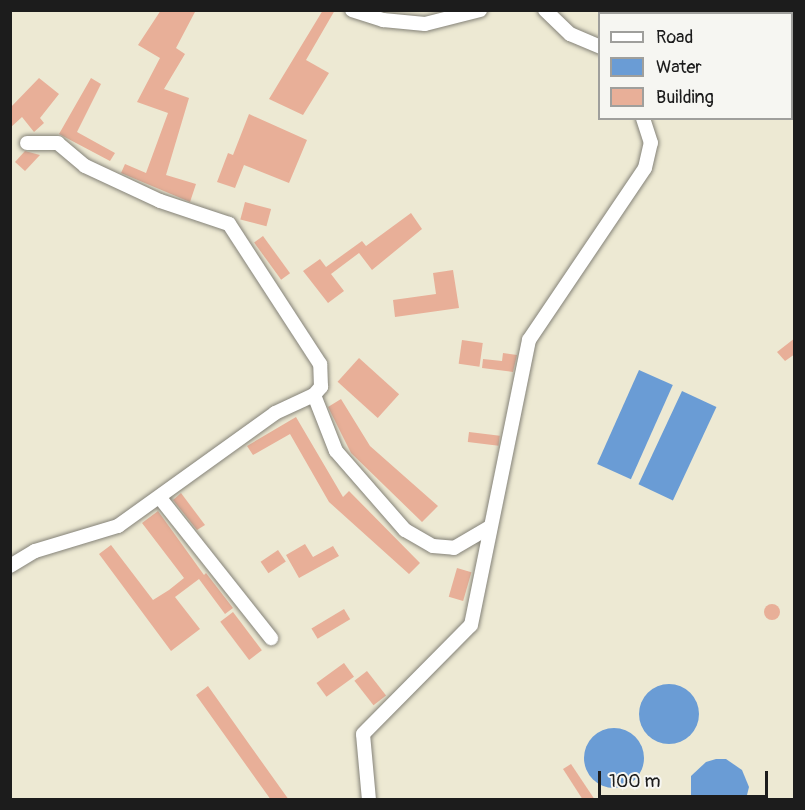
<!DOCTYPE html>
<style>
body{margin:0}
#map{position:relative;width:805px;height:810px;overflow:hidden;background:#ede9d3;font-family:Pangolin,sans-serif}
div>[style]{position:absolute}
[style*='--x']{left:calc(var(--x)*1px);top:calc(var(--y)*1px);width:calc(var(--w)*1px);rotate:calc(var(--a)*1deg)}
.water>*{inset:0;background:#6a9cd5;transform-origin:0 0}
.round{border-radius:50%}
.building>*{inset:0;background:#e8af98;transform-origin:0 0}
.roads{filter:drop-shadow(0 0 2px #848278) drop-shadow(0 0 2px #848278)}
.minor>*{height:14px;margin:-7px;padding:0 7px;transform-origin:7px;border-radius:7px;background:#fff}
span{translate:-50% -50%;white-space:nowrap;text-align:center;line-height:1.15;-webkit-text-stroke:6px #f6f6f2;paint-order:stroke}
.frame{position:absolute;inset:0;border:12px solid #1c1c1c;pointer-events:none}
.legend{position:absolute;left:598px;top:12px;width:195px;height:108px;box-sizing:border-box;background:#f6f6f2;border:2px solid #9f9f9c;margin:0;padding:8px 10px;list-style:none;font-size:18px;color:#1c1c1c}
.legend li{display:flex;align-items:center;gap:12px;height:30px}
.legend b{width:30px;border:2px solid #9f9f9c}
.scale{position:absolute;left:598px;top:771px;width:170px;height:27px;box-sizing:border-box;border:3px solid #1c1c1c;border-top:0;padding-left:8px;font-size:18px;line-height:21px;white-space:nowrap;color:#1c1c1c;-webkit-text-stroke:4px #f6f6f2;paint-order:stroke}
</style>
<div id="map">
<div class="water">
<div style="left:639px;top:370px;width:37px;height:103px;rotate:24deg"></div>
<div style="left:682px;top:391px;width:38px;height:103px;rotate:25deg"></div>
<div class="round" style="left:639px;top:684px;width:60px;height:60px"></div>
<div class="round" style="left:584px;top:728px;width:60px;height:60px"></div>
<div style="clip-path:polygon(716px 759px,726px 759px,742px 770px,749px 787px,746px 799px,691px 799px,691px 776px,706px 762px)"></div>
</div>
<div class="building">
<div style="clip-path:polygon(161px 10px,196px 10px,176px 48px,185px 54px,164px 89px,189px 98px,166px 175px,196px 184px,190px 202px,121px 173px,125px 164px,146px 173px,168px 113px,137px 102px,160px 58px,138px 45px)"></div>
<div style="clip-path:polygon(323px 10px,335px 10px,306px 60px,329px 73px,303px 115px,269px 99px)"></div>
<div style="clip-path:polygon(39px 78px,59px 94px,40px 118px,44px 123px,34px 132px,22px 117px,10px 128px,10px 108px)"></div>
<div style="clip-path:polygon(91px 78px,101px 84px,77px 132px,115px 153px,110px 161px,59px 134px)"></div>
<div style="clip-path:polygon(249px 114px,307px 140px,289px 183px,244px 165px,235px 188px,217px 182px,228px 153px,233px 155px)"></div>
<div style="clip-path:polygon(25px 151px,40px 155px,25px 171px,15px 162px)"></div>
<div style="left:245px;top:202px;width:27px;height:18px;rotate:15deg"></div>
<div style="clip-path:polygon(411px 213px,422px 229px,372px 270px,359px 253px,331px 274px,344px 291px,328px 303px,303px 271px,320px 259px,326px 267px,362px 241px,366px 246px)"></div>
<div style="left:263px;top:236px;width:46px;height:11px;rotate:54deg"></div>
<div style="clip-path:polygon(453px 270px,459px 308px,395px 317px,393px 300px,436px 294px,433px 273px)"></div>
<div style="clip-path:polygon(795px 338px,795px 354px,785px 361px,777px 352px)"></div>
<div style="left:462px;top:340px;width:21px;height:24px;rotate:8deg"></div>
<div style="clip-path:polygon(503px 353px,517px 355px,513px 372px,482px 368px,483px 359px,502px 361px)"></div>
<div style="left:359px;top:358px;width:54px;height:32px;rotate:42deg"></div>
<div style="clip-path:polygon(341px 399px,370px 446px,438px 506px,422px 522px,351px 453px,328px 407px)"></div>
<div style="clip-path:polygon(296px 417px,343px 497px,349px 491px,420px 563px,409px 574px,329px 502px,290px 434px,253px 455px,247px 446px)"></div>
<div style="left:469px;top:432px;width:31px;height:10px;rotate:7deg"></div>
<div style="clip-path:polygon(181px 493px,205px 525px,197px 530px,173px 500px)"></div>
<div style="clip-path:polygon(158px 511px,204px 575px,206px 573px,233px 608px,225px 614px,199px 579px,175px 597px,200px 629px,171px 651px,99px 554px,111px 545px,153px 600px,169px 590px,184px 578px,142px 523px)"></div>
<div style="clip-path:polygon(305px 544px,313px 557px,333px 546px,339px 556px,299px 578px,286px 555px)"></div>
<div style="left:278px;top:550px;width:14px;height:21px;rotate:56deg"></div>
<div style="left:457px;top:568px;width:15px;height:30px;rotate:16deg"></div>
<div class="round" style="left:764px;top:604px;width:16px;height:16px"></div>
<div style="left:344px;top:609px;width:12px;height:38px;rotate:59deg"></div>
<div style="left:233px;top:612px;width:48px;height:16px;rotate:53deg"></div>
<div style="left:344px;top:663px;width:17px;height:34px;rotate:54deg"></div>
<div style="left:367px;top:671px;width:31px;height:16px;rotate:52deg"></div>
<div style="clip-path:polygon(208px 686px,249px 744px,289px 800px,271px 800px,196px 695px)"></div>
<div style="clip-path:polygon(571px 764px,595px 800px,583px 800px,563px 769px)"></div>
</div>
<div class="roads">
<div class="minor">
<div style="--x:352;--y:10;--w:33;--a:18"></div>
<div style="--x:383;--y:20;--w:42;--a:5.4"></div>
<div style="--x:425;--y:24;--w:57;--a:-14.3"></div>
<div style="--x:545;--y:10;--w:35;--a:44"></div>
<div style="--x:570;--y:34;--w:33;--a:23"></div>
<div style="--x:314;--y:395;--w:60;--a:68.6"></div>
<div style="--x:336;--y:451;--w:105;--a:48.9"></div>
<div style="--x:405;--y:530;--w:32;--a:30"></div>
<div style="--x:433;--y:546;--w:21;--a:5"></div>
<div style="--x:454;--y:548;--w:42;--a:-30.3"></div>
<div style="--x:160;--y:498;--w:179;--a:51.6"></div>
<div style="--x:10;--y:566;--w:29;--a:-31"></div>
<div style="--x:35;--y:551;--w:87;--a:-16.8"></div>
<div style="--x:118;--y:526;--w:193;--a:-35.7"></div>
<div style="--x:275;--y:413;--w:43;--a:-24.8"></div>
<div style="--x:314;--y:395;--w:11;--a:-49"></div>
<div style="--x:321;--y:387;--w:23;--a:-92"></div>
<div style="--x:320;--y:364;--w:167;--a:-123"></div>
<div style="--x:229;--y:224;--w:73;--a:-161.6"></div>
<div style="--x:160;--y:201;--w:83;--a:-155"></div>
<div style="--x:85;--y:166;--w:35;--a:-140"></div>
<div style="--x:58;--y:143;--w:31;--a:180"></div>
<div style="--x:369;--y:800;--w:66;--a:-95.2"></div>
<div style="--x:363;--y:734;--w:153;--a:-45.3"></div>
<div style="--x:471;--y:625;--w:291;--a:-78.5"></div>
<div style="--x:529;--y:340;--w:207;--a:-56"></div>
<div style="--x:645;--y:168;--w:26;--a:-77"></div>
<div style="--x:651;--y:143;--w:26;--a:-108"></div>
</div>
</div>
<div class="frame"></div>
<ul class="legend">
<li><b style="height:8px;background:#fff"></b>Road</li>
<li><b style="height:16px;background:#6a9cd5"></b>Water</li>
<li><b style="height:16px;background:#e8af98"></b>Building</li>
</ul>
<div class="scale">100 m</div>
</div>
